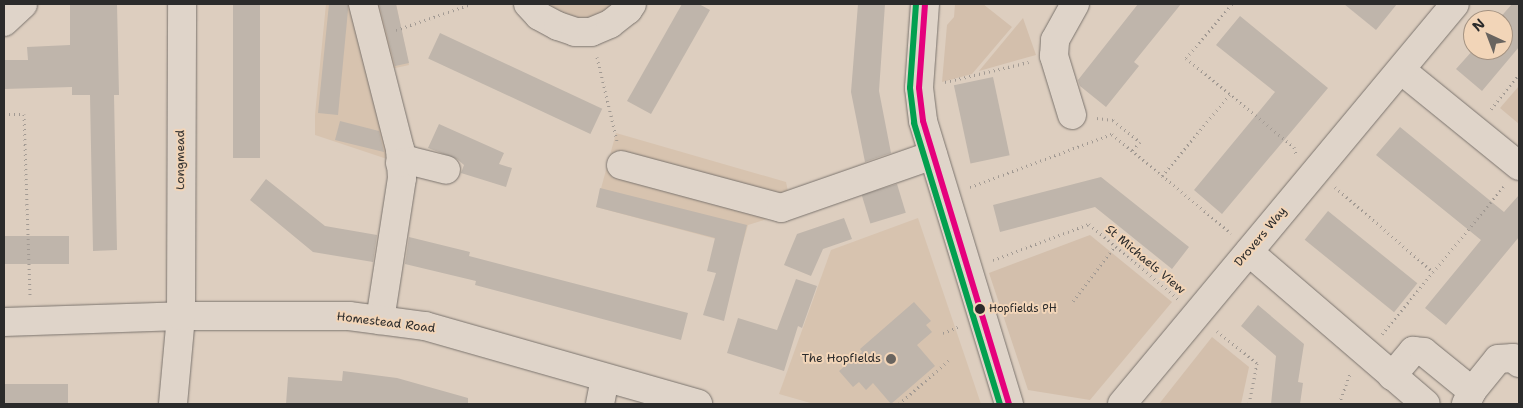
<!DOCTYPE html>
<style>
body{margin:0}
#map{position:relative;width:1523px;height:408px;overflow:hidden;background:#ddcebf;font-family:"Shantell Sans",sans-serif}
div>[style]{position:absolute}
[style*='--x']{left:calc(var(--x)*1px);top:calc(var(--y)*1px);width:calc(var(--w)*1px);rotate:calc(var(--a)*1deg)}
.built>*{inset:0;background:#d7c3af}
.green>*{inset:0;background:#d3bfac}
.building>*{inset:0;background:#bfb5ab;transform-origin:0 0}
.path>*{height:3px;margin-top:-1.5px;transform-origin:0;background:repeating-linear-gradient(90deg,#a29a93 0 1px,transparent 0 5px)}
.roads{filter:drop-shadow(0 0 1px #7b746e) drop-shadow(0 0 1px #7b746e)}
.minor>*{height:28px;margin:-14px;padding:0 14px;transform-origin:14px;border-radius:14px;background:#dfd4c9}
.bus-1>*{height:6px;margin:-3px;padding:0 3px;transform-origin:3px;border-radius:3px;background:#e5007d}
.bus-2>*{height:6px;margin:-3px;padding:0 3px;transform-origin:3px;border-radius:3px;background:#02a04f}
.dots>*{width:14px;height:14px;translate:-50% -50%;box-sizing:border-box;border:2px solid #f2d5b8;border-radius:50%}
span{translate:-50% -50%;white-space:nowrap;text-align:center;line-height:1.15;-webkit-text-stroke:4px #f2d5b8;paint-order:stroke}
.bus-label{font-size:11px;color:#2b2b2b}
.left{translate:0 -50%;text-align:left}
.street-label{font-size:12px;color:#2b2b2b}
.poi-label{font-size:12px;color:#2b2b2b}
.right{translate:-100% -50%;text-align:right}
.frame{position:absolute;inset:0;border:5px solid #2b2b2b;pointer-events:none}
.north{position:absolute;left:1463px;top:10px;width:50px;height:50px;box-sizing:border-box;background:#f2d5b8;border:1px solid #a29180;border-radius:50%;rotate:317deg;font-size:14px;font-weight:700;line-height:20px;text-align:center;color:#2b2b2b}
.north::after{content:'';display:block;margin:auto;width:18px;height:22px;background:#69645f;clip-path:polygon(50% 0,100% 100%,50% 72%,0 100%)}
</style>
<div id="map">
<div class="built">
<div style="clip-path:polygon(326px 4px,396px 4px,409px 65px,391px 69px,411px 167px,315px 135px,315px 115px)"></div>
<div style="clip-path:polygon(616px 133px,786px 182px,792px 211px,748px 225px,742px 246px,596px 207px)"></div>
<div style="clip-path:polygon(918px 218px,981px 404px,814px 404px,779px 394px,831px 250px)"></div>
</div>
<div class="green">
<div style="clip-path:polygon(541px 4px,622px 4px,586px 22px,566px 18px)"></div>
<div style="clip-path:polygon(955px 4px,983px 4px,1012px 27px,972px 74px,942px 82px,947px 25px,954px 17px)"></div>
<div style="clip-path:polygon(1023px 18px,1036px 55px,979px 71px)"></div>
<div style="clip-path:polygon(1519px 86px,1519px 124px,1500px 108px)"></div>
<div style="clip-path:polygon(1090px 235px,1172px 302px,1090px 400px,1028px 390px,989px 273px)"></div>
<div style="clip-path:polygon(1212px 337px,1249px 367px,1241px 404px,1159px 404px)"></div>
</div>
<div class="building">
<div style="clip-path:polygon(70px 4px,117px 4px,119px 95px,114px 95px,117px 250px,93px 251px,90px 95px,72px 95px,72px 87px,4px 89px,4px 60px,28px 60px,27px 47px,70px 45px)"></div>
<div style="left:233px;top:4px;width:27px;height:154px"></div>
<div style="clip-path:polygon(329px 4px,348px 4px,348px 10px,338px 115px,318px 113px)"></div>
<div style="clip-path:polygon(379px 4px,396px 4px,409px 63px,395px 66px)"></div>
<div style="clip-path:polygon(682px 4px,699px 4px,710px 10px,651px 114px,627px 101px)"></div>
<div style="clip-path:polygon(858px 4px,885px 4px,879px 91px,891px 153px,865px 162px,851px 92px)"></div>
<div style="clip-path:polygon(1138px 4px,1181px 4px,1134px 62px,1139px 66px,1106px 107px,1080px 86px,1078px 80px)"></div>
<div style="clip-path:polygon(1344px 4px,1397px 4px,1376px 30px)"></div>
<div style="clip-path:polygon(1512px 4px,1519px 4px,1519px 47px,1482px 91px,1456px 69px,1473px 50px,1503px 50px,1503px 20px,1498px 20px)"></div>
<div style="clip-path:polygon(1240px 16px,1328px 88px,1222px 214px,1194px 190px,1275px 92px,1216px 45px)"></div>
<div style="left:440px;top:33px;width:179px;height:28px;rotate:25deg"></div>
<div style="left:993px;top:77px;width:80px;height:40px;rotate:78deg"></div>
<div style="clip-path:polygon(340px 121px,379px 131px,384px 152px,335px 140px)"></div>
<div style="clip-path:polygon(439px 124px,504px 153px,499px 164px,512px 168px,506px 187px,461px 173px,464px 165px,457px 159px,428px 148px)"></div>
<div style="clip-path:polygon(1400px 127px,1504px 212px,1519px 195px,1519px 237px,1446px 325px,1425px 308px,1481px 240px,1376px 155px)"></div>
<div style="clip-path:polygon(1101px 177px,1189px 247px,1172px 269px,1095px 207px,1000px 232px,993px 205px)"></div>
<div style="clip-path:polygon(266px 179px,325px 226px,377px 235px,373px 262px,313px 252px,250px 200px)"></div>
<div style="left:897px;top:184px;width:30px;height:37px;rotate:73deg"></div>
<div style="clip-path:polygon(600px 188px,747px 225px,724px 321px,703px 315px,716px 273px,707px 271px,715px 238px,596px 207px)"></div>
<div style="left:1328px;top:211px;width:115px;height:37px;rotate:39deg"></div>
<div style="clip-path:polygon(844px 218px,852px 239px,823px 249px,811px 276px,784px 265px,797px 234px)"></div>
<div style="left:69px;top:236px;width:28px;height:65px;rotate:90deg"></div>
<div style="clip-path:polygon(409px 237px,470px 252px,469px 256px,688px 313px,681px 340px,475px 285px,476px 281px,405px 264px)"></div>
<div style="clip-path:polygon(796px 279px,817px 286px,802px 328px,798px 326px,784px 371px,727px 353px,738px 318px,777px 330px)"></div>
<div style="clip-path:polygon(914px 302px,931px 321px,926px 325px,932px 332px,917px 345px,935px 366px,891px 404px,873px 383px,866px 390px,859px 382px,853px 387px,839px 371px,862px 352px,860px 349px)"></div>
<div style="clip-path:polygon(1258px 305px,1304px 344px,1298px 382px,1303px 383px,1300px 404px,1271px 404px,1276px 356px,1241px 326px)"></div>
<div style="clip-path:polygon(343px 371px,397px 378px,468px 398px,468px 404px,286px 404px,288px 377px,342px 381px)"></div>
<div style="left:4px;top:384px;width:64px;height:20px"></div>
</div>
<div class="path">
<div style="--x:1232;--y:4;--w:71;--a:130.4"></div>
<div style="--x:1186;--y:58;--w:140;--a:39.5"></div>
<div style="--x:1294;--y:147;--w:7;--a:74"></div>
<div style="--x:396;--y:30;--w:79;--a:-19.1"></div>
<div style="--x:597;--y:57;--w:86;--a:76.6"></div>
<div style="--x:945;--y:82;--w:86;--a:-13.4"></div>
<div style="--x:1491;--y:109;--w:45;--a:-51.3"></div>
<div style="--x:4;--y:114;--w:20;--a:0"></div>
<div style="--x:24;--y:114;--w:182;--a:88.1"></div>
<div style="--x:1097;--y:118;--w:16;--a:7"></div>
<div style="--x:1113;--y:120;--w:35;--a:39"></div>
<div style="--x:1140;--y:142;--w:12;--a:132"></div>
<div style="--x:1162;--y:176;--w:107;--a:-50.3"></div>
<div style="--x:970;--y:187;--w:152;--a:-20.5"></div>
<div style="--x:1112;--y:134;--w:155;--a:39.8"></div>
<div style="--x:1335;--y:187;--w:130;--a:40.9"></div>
<div style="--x:993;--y:260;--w:103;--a:-20.6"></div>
<div style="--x:1089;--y:224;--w:116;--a:40.1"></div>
<div style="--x:1073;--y:301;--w:69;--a:-52.6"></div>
<div style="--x:1217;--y:331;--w:51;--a:38.7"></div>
<div style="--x:1257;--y:363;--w:42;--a:101"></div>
<div style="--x:943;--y:333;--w:16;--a:-22"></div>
<div style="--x:1382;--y:334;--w:192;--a:-50.5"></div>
<div style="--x:899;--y:404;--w:68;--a:-41.4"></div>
<div style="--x:1339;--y:404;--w:33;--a:-70"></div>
</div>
<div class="roads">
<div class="minor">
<div style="--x:363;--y:4;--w:150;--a:75.7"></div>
<div style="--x:400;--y:149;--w:29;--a:86"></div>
<div style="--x:402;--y:178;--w:144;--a:98.8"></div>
<div style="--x:528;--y:4;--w:16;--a:47"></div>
<div style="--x:539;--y:16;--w:21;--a:28"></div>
<div style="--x:558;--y:26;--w:18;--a:19"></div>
<div style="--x:575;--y:32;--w:16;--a:0"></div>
<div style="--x:591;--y:32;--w:21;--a:-23"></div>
<div style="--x:610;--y:24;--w:23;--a:-38"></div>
<div style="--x:628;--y:10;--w:7;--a:-56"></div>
<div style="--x:925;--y:4;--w:84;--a:94.1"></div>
<div style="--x:919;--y:88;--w:33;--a:83"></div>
<div style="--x:923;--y:121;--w:296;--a:73.1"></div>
<div style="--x:4;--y:22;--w:26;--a:-43"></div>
<div style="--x:1401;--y:70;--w:152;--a:39.1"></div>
<div style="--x:1072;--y:115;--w:62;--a:-107"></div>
<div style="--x:1054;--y:56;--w:16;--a:-86"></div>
<div style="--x:1055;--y:40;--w:41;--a:-60.9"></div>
<div style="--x:400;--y:163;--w:11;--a:-10"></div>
<div style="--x:411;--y:161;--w:36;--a:14"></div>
<div style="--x:621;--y:165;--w:166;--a:15"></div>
<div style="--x:781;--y:208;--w:161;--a:-19.2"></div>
<div style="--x:1249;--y:252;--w:233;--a:40.7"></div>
<div style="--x:4;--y:322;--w:177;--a:-1.9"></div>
<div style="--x:181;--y:316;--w:168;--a:0"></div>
<div style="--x:349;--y:316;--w:77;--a:7.5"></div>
<div style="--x:425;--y:326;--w:284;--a:15.9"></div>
<div style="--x:1392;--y:376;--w:33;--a:-50"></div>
<div style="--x:1413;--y:351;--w:11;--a:5"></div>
<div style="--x:1424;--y:352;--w:62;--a:39.1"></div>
<div style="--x:173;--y:404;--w:88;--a:-84.8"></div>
<div style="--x:181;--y:316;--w:312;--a:-89.8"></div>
<div style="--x:600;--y:404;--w:26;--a:-79"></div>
<div style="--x:1122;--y:404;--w:520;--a:-50.22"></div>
<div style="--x:1466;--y:404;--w:14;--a:-65"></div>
<div style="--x:1472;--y:391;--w:41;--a:-50.9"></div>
<div style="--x:1498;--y:359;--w:15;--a:-4"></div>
<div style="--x:1513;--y:358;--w:8;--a:40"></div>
</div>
</div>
<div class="bus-1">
<div style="--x:925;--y:4;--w:84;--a:94.1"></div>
<div style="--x:919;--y:88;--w:33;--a:83"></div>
<div style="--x:923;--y:121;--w:296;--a:73.1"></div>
</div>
<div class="bus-2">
<div style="--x:916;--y:4;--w:84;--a:94.1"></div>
<div style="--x:910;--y:88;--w:35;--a:83"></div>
<div style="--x:914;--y:123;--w:294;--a:73"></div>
</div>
<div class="dots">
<div style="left:980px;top:309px;background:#2b2b2b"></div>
<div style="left:891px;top:359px;background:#69645f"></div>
</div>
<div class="bus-label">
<span class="left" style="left:989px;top:309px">Hopfields PH</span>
</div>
<div class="street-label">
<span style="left:181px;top:160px;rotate:-90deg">Longmead</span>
<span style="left:1261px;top:237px;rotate:-50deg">Drovers Way</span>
<span style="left:1145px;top:260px;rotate:40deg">St Michaels View</span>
<span style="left:386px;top:323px;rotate:7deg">Homestead Road</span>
</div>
<div class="poi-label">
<span class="right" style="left:881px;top:359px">The Hopfields</span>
</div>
<div class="frame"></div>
<div class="north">N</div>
</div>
